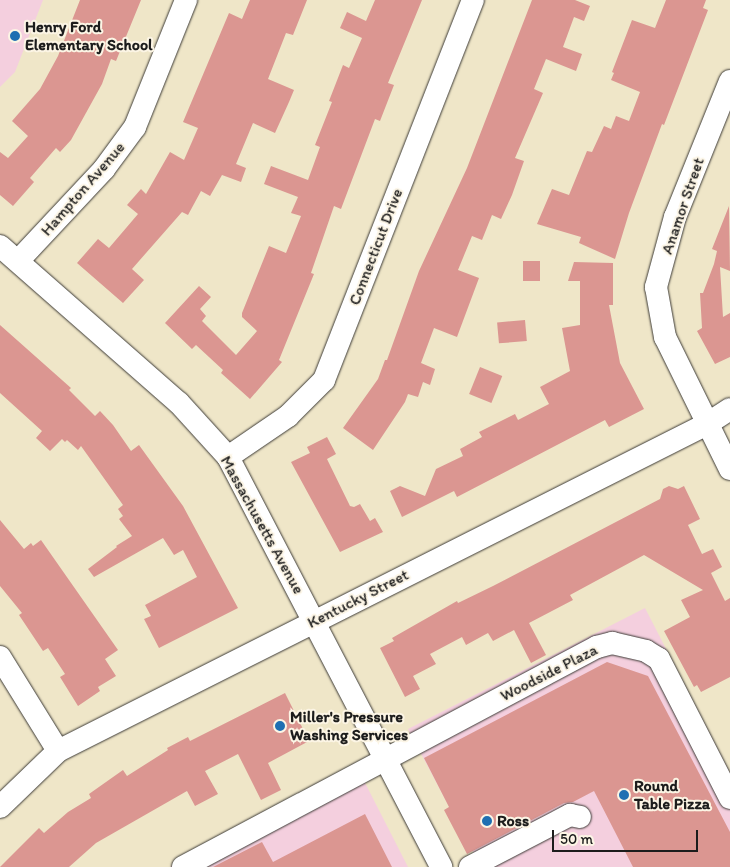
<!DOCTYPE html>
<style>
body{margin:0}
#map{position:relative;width:730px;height:867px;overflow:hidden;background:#efe6c8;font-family:Itim,sans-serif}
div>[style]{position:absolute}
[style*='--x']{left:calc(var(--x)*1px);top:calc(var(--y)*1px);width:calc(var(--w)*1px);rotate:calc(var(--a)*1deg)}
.built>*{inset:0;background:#f4cfde}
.building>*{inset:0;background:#db9691;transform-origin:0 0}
.roads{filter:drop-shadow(0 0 1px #3c3a36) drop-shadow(0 0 1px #3c3a36)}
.minor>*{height:22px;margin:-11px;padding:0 11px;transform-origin:11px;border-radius:11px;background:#fff}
.dots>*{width:14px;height:14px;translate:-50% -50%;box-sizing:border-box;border:2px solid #fcf5e5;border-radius:50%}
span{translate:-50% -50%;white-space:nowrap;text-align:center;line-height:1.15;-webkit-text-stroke:4px #fcf5e5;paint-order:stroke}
.poi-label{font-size:16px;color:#1c1c1c;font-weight:700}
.left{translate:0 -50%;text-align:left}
.street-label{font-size:16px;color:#1c1c1c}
.scale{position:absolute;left:552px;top:830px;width:146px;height:22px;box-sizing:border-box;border:2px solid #1c1c1c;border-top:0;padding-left:6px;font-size:15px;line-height:18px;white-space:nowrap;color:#1c1c1c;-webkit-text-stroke:4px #fcf5e5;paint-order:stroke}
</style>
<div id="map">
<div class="built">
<div style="clip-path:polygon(0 0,43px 0,15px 72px,0 87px)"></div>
<div style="clip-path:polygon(645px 608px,730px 773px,730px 867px,481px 867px,408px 729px)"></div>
<div style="clip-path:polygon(359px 771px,408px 867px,170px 867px)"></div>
</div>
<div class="building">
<div style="clip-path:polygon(80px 0,141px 0,116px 61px,111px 59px,102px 84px,71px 140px,60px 152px,56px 148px,30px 178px,34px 182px,13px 206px,0 195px,0 152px,8px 158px,28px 136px,12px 121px,40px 89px,58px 56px)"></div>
<div style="clip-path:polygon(250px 0,307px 0,293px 35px,286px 33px,268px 79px,294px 90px,289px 102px,275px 133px,253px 123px,236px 164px,246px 168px,241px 182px,222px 175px,210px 196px,201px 191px,188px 215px,182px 212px,132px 269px,144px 280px,123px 303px,77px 263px,98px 239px,109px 248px,138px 214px,127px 205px,141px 189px,146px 194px,170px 152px,184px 160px,198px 128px,183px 122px,229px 13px,242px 19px)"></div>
<div style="clip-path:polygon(375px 0,422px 0,388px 83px,394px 85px,380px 121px,375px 119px,341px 209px,334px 206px,311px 273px,314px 274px,279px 360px,282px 362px,250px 399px,221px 373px,223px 370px,196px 345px,192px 349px,165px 323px,199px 286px,211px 297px,200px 309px,206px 316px,202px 321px,236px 355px,257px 331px,242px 317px,242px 313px,269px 246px,286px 253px,301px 216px,291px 213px,298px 197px,264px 184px,271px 166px,308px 180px,320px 147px,315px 145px,332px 102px,329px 101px,343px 65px,349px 68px,362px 38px,340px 28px,347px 12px,366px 21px)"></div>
<div style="clip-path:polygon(532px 0,575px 0,590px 6px,584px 21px,574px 17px,563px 47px,582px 54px,576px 71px,546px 59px,534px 89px,543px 93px,515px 158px,524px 161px,512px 195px,501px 219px,492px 215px,482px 240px,472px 236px,458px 270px,479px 278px,457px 337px,434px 328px,421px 363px,435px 369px,430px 385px,423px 382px,418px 397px,408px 394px,405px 402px,373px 450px,343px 428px,378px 379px,385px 360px,387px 360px,419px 271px,467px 168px)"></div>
<div style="clip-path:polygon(666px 0,706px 0,703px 8px,708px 10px,664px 125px,662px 124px,629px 213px,615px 259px,579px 243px,581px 237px,537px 224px,552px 189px,569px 195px,587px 151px,592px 152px,604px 126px,611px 129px,616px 116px,629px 121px,640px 92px,611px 80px,614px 73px,612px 72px,632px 20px,655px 28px)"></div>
<div style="clip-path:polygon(729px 206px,730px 271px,720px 267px,723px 317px,730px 313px,730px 357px,715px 364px,697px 331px,702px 328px,700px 293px,703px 293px,714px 264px,717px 251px,712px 249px)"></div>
<div style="left:523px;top:261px;width:17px;height:20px"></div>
<div style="clip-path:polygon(574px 262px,613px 263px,613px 305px,609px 305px,620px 363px,644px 409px,609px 427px,605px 420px,457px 497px,454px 491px,402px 517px,390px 491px,400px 486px,425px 496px,436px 469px,463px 456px,460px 449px,482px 437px,479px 432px,515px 414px,518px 420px,549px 404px,540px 387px,570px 371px,562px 328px,580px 325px,580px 281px,568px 281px)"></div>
<div style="left:525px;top:320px;width:21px;height:28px;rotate:85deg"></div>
<div style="clip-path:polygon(0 325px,71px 388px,69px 390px,95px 416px,100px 411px,113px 425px,131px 451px,139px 445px,183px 506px,238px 608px,159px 648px,144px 619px,151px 616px,145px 605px,197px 577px,183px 550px,174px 555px,163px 538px,94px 577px,88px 569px,117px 547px,116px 546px,132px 536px,119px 519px,123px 516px,118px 509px,123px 505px,81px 446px,78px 450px,67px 440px,65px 442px,62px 439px,50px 451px,36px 438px,42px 431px,0 393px)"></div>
<div style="left:480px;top:367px;width:24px;height:29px;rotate:22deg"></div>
<div style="clip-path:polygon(327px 437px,336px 454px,327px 459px,350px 506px,354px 507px,360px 504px,370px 521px,375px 518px,383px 532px,340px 552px,291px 462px,310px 453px,307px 447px)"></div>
<div style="clip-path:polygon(669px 486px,678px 489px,684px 486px,700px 519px,688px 525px,702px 554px,713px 549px,722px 567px,711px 573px,725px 601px,730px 598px,730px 677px,701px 692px,697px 685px,694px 687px,664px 631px,690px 617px,681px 600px,703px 590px,644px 555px,570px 595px,573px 600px,529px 623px,546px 655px,531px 663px,514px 630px,493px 641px,488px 633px,466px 645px,462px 637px,430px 654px,436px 664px,413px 676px,420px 689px,405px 697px,380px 648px,394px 641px,392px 638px,457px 601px,458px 603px,493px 586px,660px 499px,663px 489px)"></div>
<div style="clip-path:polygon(0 520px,24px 549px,31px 543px,33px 546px,41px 540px,118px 650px,105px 659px,116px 676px,98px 687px,100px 691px,78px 706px,60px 677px,65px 674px,48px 648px,43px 651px,19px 615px,22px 613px,0 586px)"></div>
<div style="clip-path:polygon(607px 662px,648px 676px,730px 832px,730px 867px,633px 867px,594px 791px,573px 802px,564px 803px,467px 854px,444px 810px,449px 807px,424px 758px)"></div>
<div style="clip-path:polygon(285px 693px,309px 741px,268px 763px,281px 790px,261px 800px,238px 754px,205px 771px,218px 794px,195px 806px,187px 791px,96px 843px,69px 867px,0 867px,39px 828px,44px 833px,68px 812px,91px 798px,89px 794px,123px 770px,127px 776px,168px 750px,167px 748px,188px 737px,190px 741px)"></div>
<div style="clip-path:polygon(365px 814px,392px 867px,213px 867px,262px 842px,273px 862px)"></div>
</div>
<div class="roads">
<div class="minor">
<div style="--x:730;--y:81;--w:147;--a:112"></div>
<div style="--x:675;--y:217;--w:73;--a:105.2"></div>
<div style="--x:656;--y:287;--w:51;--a:79.8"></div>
<div style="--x:665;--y:337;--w:147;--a:63.8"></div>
<div style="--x:0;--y:246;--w:238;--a:41.3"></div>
<div style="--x:179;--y:403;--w:73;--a:47.8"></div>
<div style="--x:228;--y:457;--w:462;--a:62.5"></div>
<div style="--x:18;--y:261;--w:126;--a:-46.9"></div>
<div style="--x:104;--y:169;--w:52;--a:-53.6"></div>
<div style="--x:135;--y:127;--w:137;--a:-68.1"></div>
<div style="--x:228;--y:457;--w:73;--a:-34.3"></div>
<div style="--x:288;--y:416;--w:51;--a:-45"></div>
<div style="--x:324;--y:380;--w:408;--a:-68.6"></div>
<div style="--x:0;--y:657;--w:110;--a:58.3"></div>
<div style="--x:0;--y:807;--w:81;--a:-44"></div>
<div style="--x:58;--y:751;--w:727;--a:-26.74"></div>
<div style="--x:707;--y:424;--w:27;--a:-33"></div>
<div style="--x:183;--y:867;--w:469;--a:-28"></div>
<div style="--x:597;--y:647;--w:16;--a:-15"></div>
<div style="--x:612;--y:643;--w:35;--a:13"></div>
<div style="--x:646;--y:651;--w:15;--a:32"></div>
<div style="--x:659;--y:659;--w:156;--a:62.9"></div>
<div style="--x:470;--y:867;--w:113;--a:-27.5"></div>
<div style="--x:570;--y:815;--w:10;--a:11"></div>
</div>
</div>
<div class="dots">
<div style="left:15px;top:36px;background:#1f6fb2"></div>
<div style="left:280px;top:726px;background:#1f6fb2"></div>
<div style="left:624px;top:795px;background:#1f6fb2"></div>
<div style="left:487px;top:821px;background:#1f6fb2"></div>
</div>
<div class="poi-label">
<span class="left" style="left:25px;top:36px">Henry Ford<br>Elementary School</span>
<span class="left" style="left:290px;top:726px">Miller's Pressure<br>Washing Services</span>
<span class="left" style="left:634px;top:795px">Round<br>Table Pizza</span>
<span class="left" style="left:497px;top:821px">Ross</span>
</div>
<div class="street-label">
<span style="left:83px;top:189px;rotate:-49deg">Hampton Avenue</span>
<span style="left:683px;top:206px;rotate:-71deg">Anamor Street</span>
<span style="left:376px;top:247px;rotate:-69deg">Connecticut Drive</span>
<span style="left:262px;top:525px;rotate:61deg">Massachusetts Avenue</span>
<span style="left:358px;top:599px;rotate:-27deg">Kentucky Street</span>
<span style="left:549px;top:673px;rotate:-27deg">Woodside Plaza</span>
</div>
<div class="scale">50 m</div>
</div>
